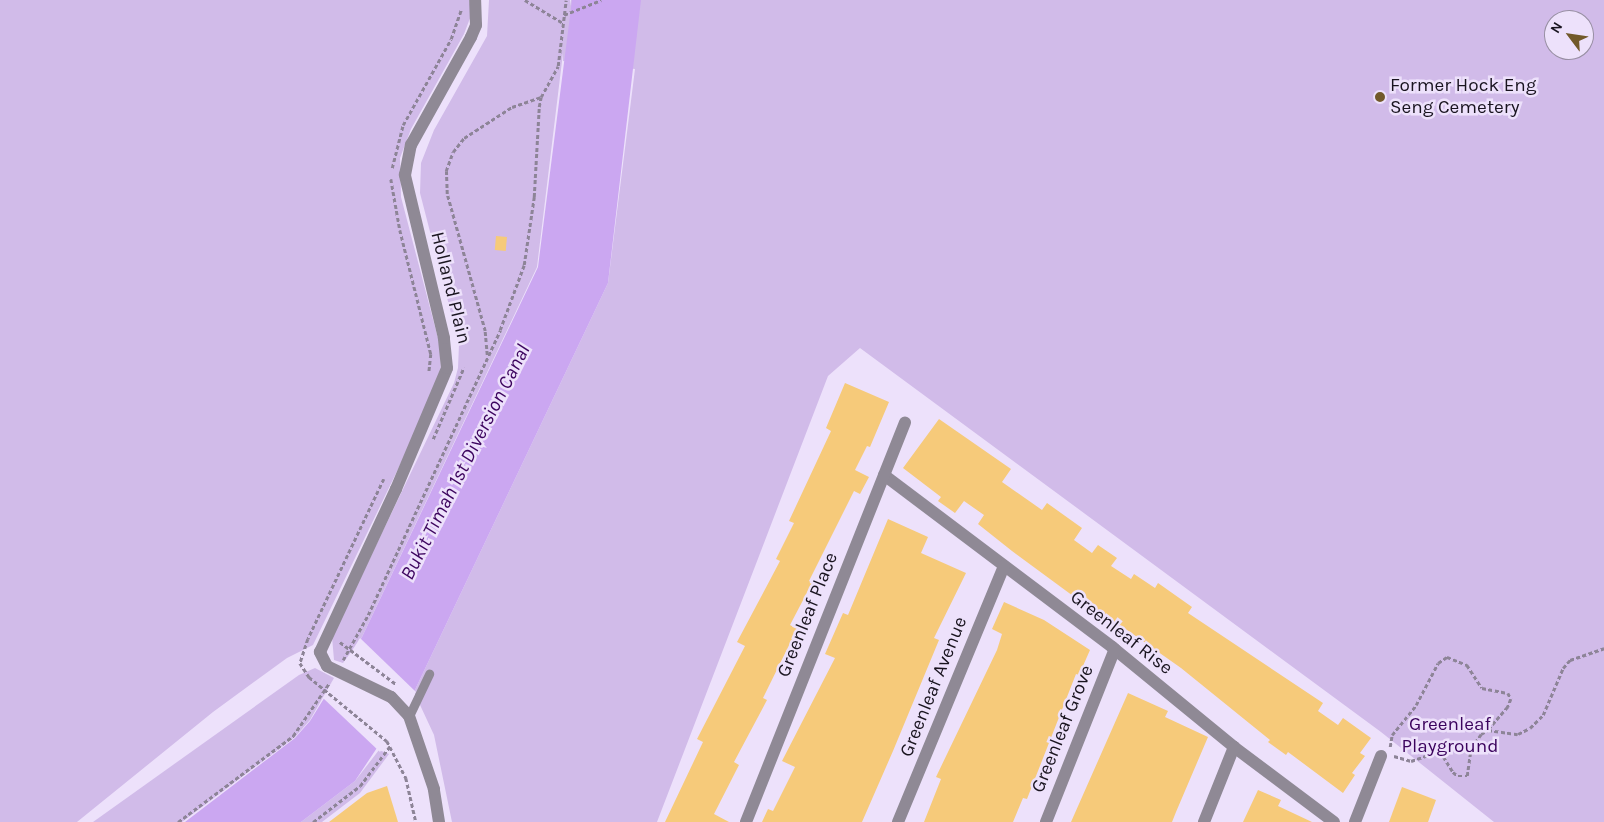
<!DOCTYPE html>
<style>
body{margin:0}
#map{position:relative;width:1604px;height:822px;overflow:hidden;background:#ede1fb;font-family:Karla,sans-serif}
div>[style]{position:absolute}
[style*='--x']{left:calc(var(--x)*1px);top:calc(var(--y)*1px);width:calc(var(--w)*1px);rotate:calc(var(--a)*1deg)}
.green>*{inset:0;background:#d1bbe9}
.water>*{inset:0;background:#cba7f1}
.pier>*{inset:0;background:#ede1fb}
.building>*{inset:0;background:#f6ca7a;transform-origin:0 0}
.path>*{height:2.5px;margin-top:-1.25px;transform-origin:0;background:repeating-linear-gradient(90deg,#8d8497 0 4px,transparent 0 6.5px)}
.lane>*{height:9px;margin:-4.5px;padding:0 4.5px;transform-origin:4.5px;border-radius:4.5px;background:#8f8995}
.street>*{height:12px;margin:-6px;padding:0 6px;transform-origin:6px;border-radius:6px;background:#8f8995}
.dots>*{width:14px;height:14px;translate:-50% -50%;box-sizing:border-box;border:2px solid #ede1fb;border-radius:50%}
span{translate:-50% -50%;white-space:nowrap;text-align:center;line-height:1.15;-webkit-text-stroke:5px #ede1fb;paint-order:stroke}
.poi-label{font-size:19px;color:#19141f}
.left{translate:0 -50%;text-align:left}
.street-label{font-size:19px;color:#19141f}
.park-label{font-size:19px;color:#3b035d}
.water-label{font-size:20px;color:#3c045e;font-style:italic}
.north{position:absolute;left:1544px;top:10px;width:50px;height:50px;box-sizing:border-box;background:#ede1fb;border:1px solid #988fa3;border-radius:50%;rotate:301deg;font-size:14px;font-weight:700;line-height:20px;text-align:center;color:#19141f}
.north::after{content:'';display:block;margin:auto;width:18px;height:22px;background:#72592a;clip-path:polygon(50% 0,100% 100%,50% 72%,0 100%)}
</style>
<div id="map">
<div class="green">
<div style="clip-path:polygon(0 0,469px 0,472px 13px,464px 34px,411px 129px,400px 158px,401px 197px,440px 346px,441px 380px,313px 645px,287px 658px,213px 712px,77px 822px,0 822px)"></div>
<div style="clip-path:polygon(evenodd,489px 0,570px 0,570px 6px,571px 0,1604px 0,1604px 822px,1494px 822px,1381px 732px,860px 348px,828px 376px,657px 822px,452px 822px,434px 735px,414px 692px,608px 283px,635px 69px,563px 61px,563px 53px,537px 267px,362px 637px,343px 663px,334px 660px,332px 637px,454px 383px,458px 368px,459px 344px,420px 193px,421px 163px,434px 130px,487px 36px,489px 0,1554px 20px,1584px 20px,1584px 50px,1554px 50px,1554px 20px)"></div>
<div style="clip-path:polygon(315px 668px,334px 678px,310px 720px,295px 737px,182px 822px,93px 822px,299px 675px)"></div>
<div style="clip-path:polygon(379px 750px,389px 754px,360px 793px,322px 822px,301px 822px,355px 781px)"></div>
</div>
<div class="water">
<div style="clip-path:polygon(572px 0,641px 0,608px 283px,414px 692px,355px 781px,301px 822px,185px 822px,295px 738px,310px 721px,362px 637px,538px 267px)"></div>
</div>
<div class="pier">
<div style="clip-path:polygon(360px 638px,416px 692px,380px 752px,323px 698px)"></div>
</div>
<div class="building">
<div style="left:496px;top:236px;width:11px;height:14px;rotate:5deg"></div>
<div style="clip-path:polygon(845px 383px,889px 402px,870px 447px,867px 446px,855px 470px,869px 477px,860px 494px,854px 491px,809px 581px,812px 583px,790px 625px,797px 629px,763px 698px,767px 700px,734px 762px,739px 765px,714px 814px,729px 822px,665px 822px,703px 742px,697px 739px,745px 646px,737px 642px,780px 561px,776px 559px,794px 523px,789px 521px,831px 431px,826px 428px)"></div>
<div style="clip-path:polygon(939px 419px,1011px 469px,1002px 482px,1042px 510px,1047px 503px,1082px 528px,1074px 540px,1092px 553px,1098px 545px,1117px 558px,1111px 566px,1131px 579px,1134px 574px,1155px 588px,1158px 583px,1192px 607px,1188px 613px,1323px 703px,1318px 711px,1338px 725px,1343px 718px,1371px 738px,1360px 753px,1365px 756px,1352px 773px,1355px 775px,1343px 793px,1288px 752px,1286px 755px,1268px 742px,1270px 740px,1181px 668px,1120px 625px,1118px 628px,1103px 618px,1012px 551px,978px 524px,984px 515px,964px 501px,955px 513px,938px 501px,941px 497px,903px 468px)"></div>
<div style="clip-path:polygon(888px 519px,928px 537px,921px 553px,966px 573px,934px 638px,939px 640px,893px 751px,862px 822px,762px 822px,768px 809px,773px 811px,795px 767px,782px 761px,835px 658px,825px 654px,843px 613px,848px 615px)"></div>
<div style="clip-path:polygon(1004px 602px,1044px 620px,1090px 650px,1079px 675px,1076px 674px,1027px 799px,1023px 798px,1013px 822px,924px 822px,941px 779px,936px 777px,997px 650px,1002px 634px,992px 629px)"></div>
<div style="clip-path:polygon(1128px 693px,1168px 711px,1165px 717px,1208px 737px,1176px 812px,1172px 822px,1071px 822px)"></div>
<div style="clip-path:polygon(387px 786px,398px 822px,329px 822px,367px 793px)"></div>
<div style="clip-path:polygon(1402px 787px,1436px 800px,1428px 822px,1389px 822px)"></div>
<div style="clip-path:polygon(1258px 790px,1281px 800px,1278px 806px,1312px 822px,1243px 822px)"></div>
</div>
<div class="path">
<div style="--x:525;--y:0;--w:44;--a:31.2"></div>
<div style="--x:564;--y:15;--w:40;--a:-22"></div>
<div style="--x:392;--y:168;--w:44;--a:-75.7"></div>
<div style="--x:403;--y:125;--w:98;--a:-60.8"></div>
<div style="--x:451;--y:39;--w:31;--a:-71"></div>
<div style="--x:391;--y:179;--w:52;--a:80"></div>
<div style="--x:400;--y:230;--w:128;--a:76"></div>
<div style="--x:431;--y:354;--w:19;--a:96"></div>
<div style="--x:487;--y:355;--w:24;--a:-95"></div>
<div style="--x:485;--y:331;--w:142;--a:-105.5"></div>
<div style="--x:447;--y:194;--w:23;--a:-92"></div>
<div style="--x:446;--y:171;--w:20;--a:-70"></div>
<div style="--x:453;--y:152;--w:18;--a:-52"></div>
<div style="--x:464;--y:138;--w:57;--a:-32.9"></div>
<div style="--x:512;--y:107;--w:31;--a:-19"></div>
<div style="--x:433;--y:439;--w:78;--a:-66.7"></div>
<div style="--x:384;--y:479;--w:177;--a:115.4"></div>
<div style="--x:308;--y:639;--w:25;--a:108"></div>
<div style="--x:300;--y:663;--w:17;--a:57"></div>
<div style="--x:309;--y:677;--w:101;--a:39.4"></div>
<div style="--x:387;--y:741;--w:42;--a:62.8"></div>
<div style="--x:406;--y:778;--w:45;--a:77.2"></div>
<div style="--x:340;--y:642;--w:70;--a:36.9"></div>
<div style="--x:343;--y:660;--w:51;--a:-60.9"></div>
<div style="--x:368;--y:615;--w:314;--a:-65.1"></div>
<div style="--x:500;--y:330;--w:69;--a:-69.7"></div>
<div style="--x:524;--y:265;--w:69;--a:-81.6"></div>
<div style="--x:534;--y:197;--w:90;--a:-86.8"></div>
<div style="--x:539;--y:107;--w:10;--a:-79"></div>
<div style="--x:541;--y:97;--w:35;--a:-61"></div>
<div style="--x:558;--y:66;--w:66;--a:-83.1"></div>
<div style="--x:1390;--y:747;--w:12;--a:-81"></div>
<div style="--x:1392;--y:735;--w:38;--a:-51"></div>
<div style="--x:1416;--y:705;--w:47;--a:-62.4"></div>
<div style="--x:1438;--y:663;--w:11;--a:-34"></div>
<div style="--x:1447;--y:657;--w:22;--a:22"></div>
<div style="--x:1467;--y:665;--w:27;--a:57"></div>
<div style="--x:1482;--y:688;--w:26;--a:11"></div>
<div style="--x:1508;--y:693;--w:7;--a:63"></div>
<div style="--x:1511;--y:699;--w:9;--a:111"></div>
<div style="--x:1508;--y:707;--w:30;--a:131"></div>
<div style="--x:1394;--y:756;--w:18;--a:16"></div>
<div style="--x:1411;--y:761;--w:31;--a:-19"></div>
<div style="--x:1440;--y:751;--w:25;--a:58"></div>
<div style="--x:1453;--y:772;--w:6;--a:39"></div>
<div style="--x:1458;--y:776;--w:9;--a:0"></div>
<div style="--x:1467;--y:776;--w:28;--a:-82"></div>
<div style="--x:1471;--y:748;--w:17;--a:-54"></div>
<div style="--x:1481;--y:734;--w:8;--a:-30"></div>
<div style="--x:1488;--y:730;--w:30;--a:8"></div>
<div style="--x:1518;--y:734;--w:13;--a:-27"></div>
<div style="--x:1530;--y:728;--w:18;--a:-45"></div>
<div style="--x:1543;--y:715;--w:51;--a:-66.9"></div>
<div style="--x:1563;--y:668;--w:11;--a:-49"></div>
<div style="--x:1570;--y:660;--w:36;--a:-19"></div>
<div style="--x:178;--y:822;--w:144;--a:-36.8"></div>
<div style="--x:293;--y:736;--w:65;--a:-55.6"></div>
<div style="--x:313;--y:822;--w:59;--a:-37.5"></div>
<div style="--x:360;--y:786;--w:50;--a:-53.1"></div>
</div>
<div class="lane">
<div style="--x:409;--y:716;--w:47;--a:-64.5"></div>
</div>
<div class="street">
<div style="--x:884;--y:475;--w:286;--a:37"></div>
<div style="--x:1112;--y:647;--w:158;--a:39.3"></div>
<div style="--x:1234;--y:747;--w:125;--a:36.9"></div>
<div style="--x:439;--y:822;--w:33;--a:-99"></div>
<div style="--x:434;--y:789;--w:77;--a:-108.9"></div>
<div style="--x:409;--y:716;--w:26;--a:-133"></div>
<div style="--x:391;--y:697;--w:71;--a:-154.2"></div>
<div style="--x:327;--y:666;--w:16;--a:-117"></div>
<div style="--x:320;--y:652;--w:180;--a:-65"></div>
<div style="--x:396;--y:489;--w:131;--a:-67.1"></div>
<div style="--x:447;--y:368;--w:30;--a:-96"></div>
<div style="--x:444;--y:338;--w:168;--a:-103.5"></div>
<div style="--x:405;--y:175;--w:31;--a:-79"></div>
<div style="--x:411;--y:145;--w:124;--a:-60.9"></div>
<div style="--x:471;--y:37;--w:13;--a:-67"></div>
<div style="--x:476;--y:25;--w:25;--a:-92"></div>
<div style="--x:746;--y:822;--w:430;--a:-68.3"></div>
<div style="--x:898;--y:822;--w:277;--a:-67.5"></div>
<div style="--x:1046;--y:822;--w:186;--a:-68.3"></div>
<div style="--x:1204;--y:822;--w:81;--a:-68.2"></div>
<div style="--x:1355;--y:822;--w:71;--a:-68.5"></div>
</div>
<div class="dots">
<div style="left:1380px;top:97px;background:#72592a"></div>
</div>
<div class="poi-label">
<span class="left" style="left:1390px;top:97px">Former Hock Eng<br>Seng Cemetery</span>
</div>
<div class="street-label">
<span style="left:450px;top:288px;rotate:76deg">Holland Plain</span>
<span style="left:808px;top:615px;rotate:-68deg">Greenleaf Place</span>
<span style="left:1121px;top:633px;rotate:38deg">Greenleaf Rise</span>
<span style="left:934px;top:687px;rotate:-68deg">Greenleaf Avenue</span>
<span style="left:1063px;top:729px;rotate:-68deg">Greenleaf Grove</span>
</div>
<div class="park-label">
<span style="left:1450px;top:736px">Greenleaf<br>Playground</span>
</div>
<div class="water-label">
<span style="left:465px;top:462px;rotate:-63deg">Bukit Timah 1st Diversion Canal</span>
</div>
<div class="north">N</div>
</div>
